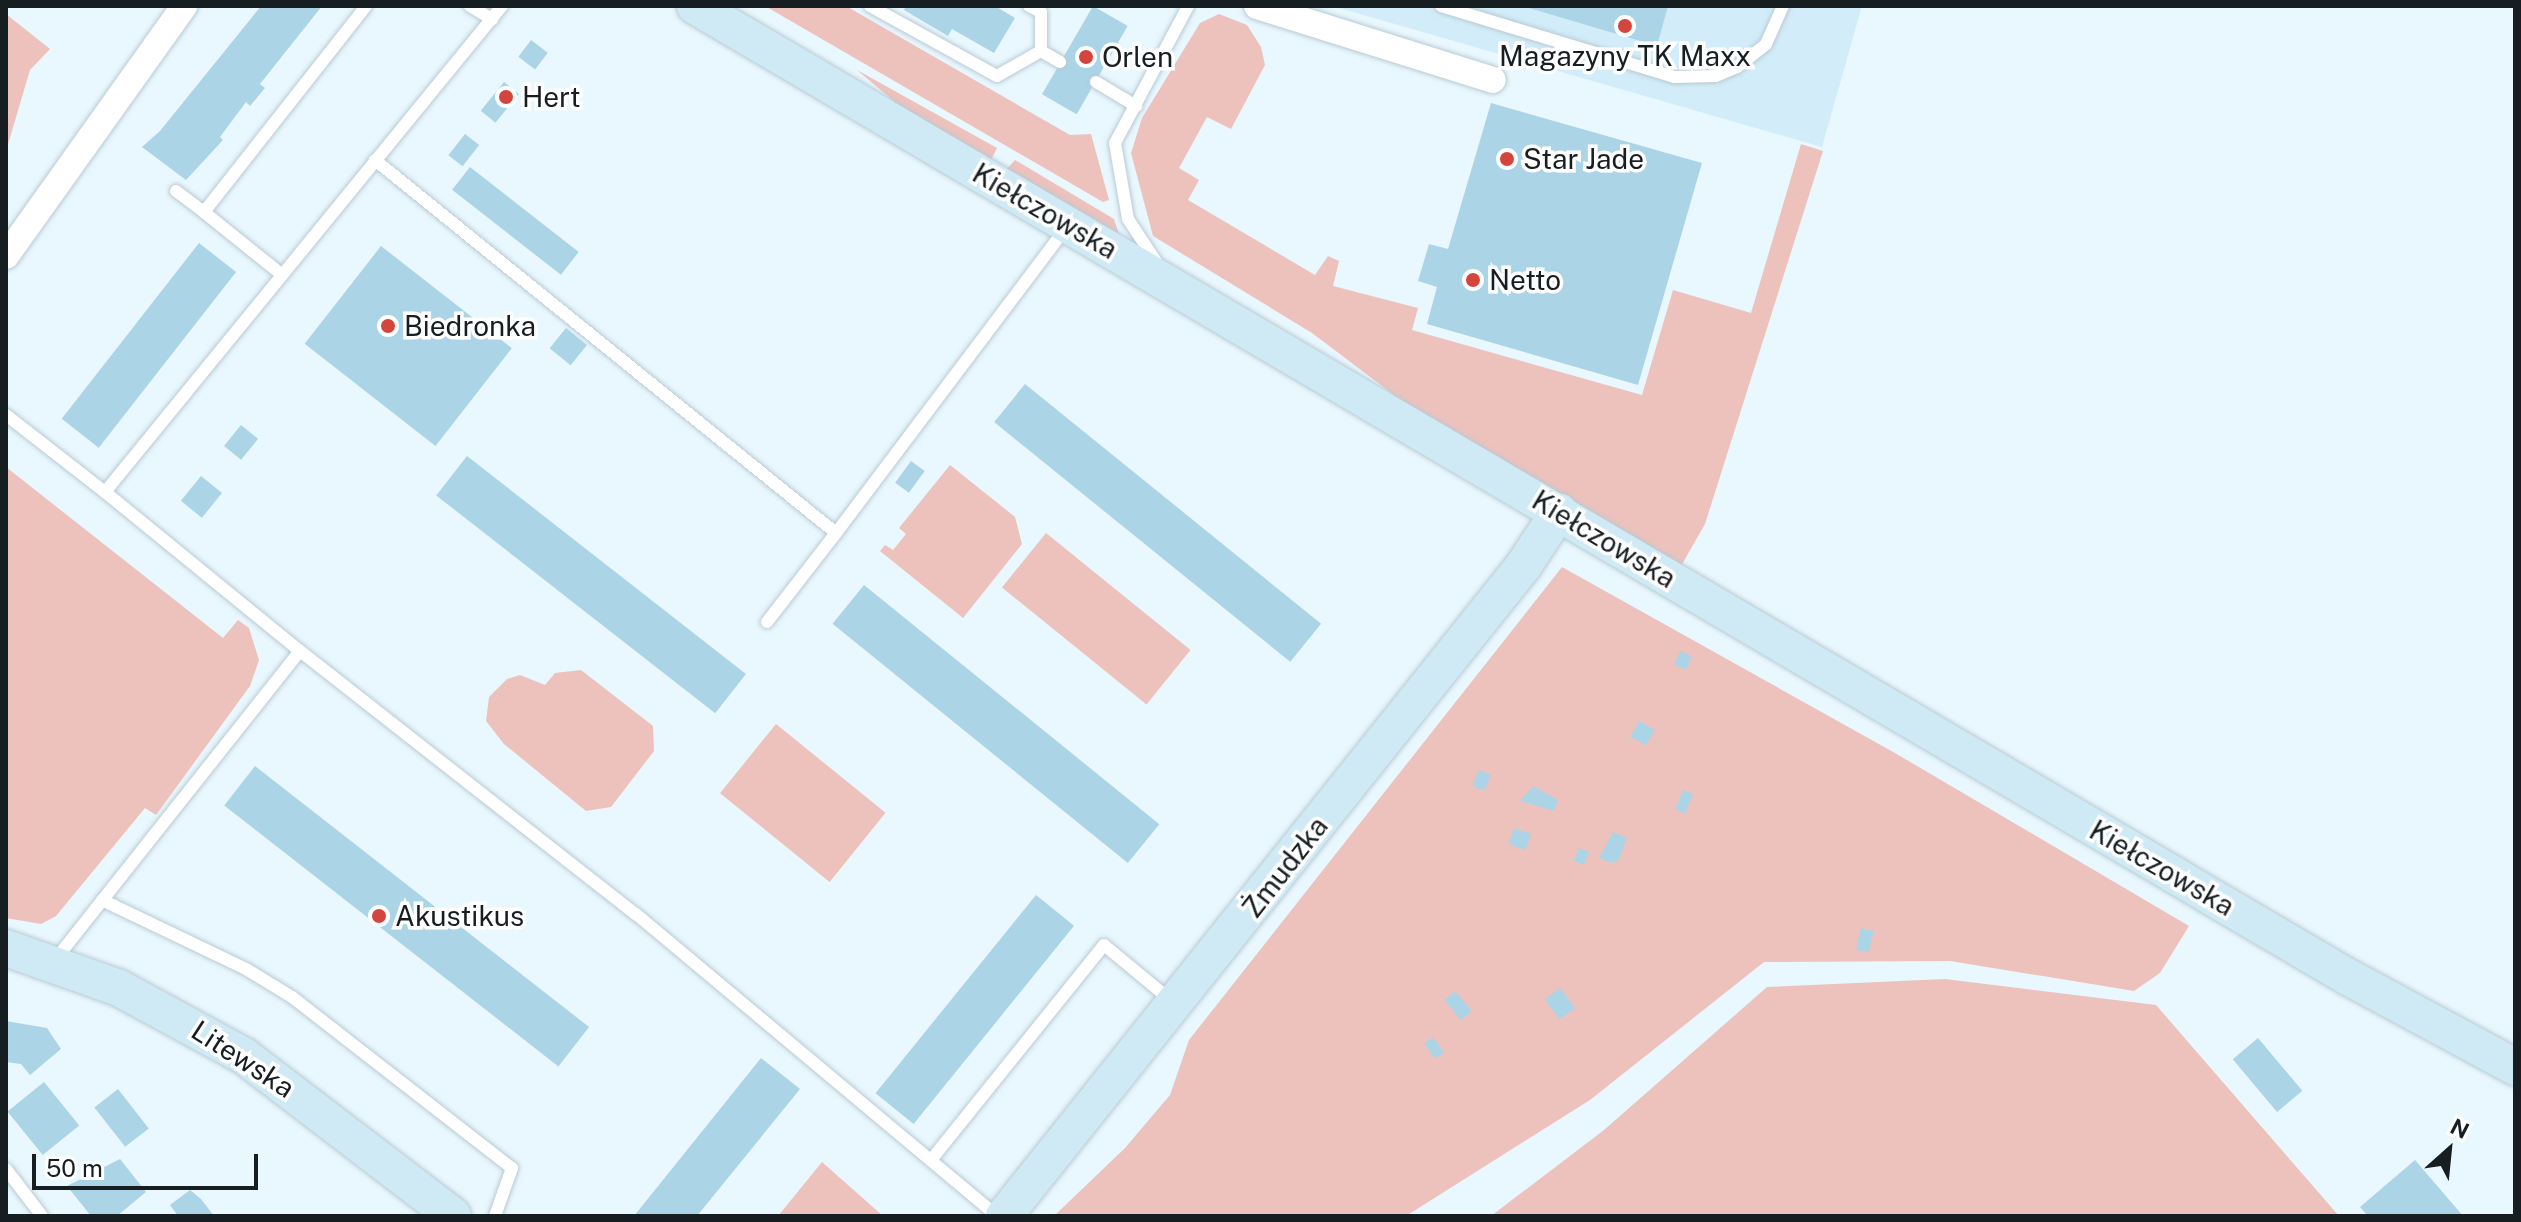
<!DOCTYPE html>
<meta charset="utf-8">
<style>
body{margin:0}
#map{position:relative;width:2521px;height:1222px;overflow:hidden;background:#e9f7fe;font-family:"Public Sans",sans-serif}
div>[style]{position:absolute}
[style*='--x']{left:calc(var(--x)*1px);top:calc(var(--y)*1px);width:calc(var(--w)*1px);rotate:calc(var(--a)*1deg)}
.built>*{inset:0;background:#d2edf9}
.green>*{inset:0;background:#edc2bd;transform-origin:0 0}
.building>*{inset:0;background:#acd4e7;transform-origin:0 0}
.roads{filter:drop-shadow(0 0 2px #b9cad3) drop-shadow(0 0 2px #b9cad3)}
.lane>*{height:12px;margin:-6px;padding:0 6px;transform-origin:6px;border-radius:6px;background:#fff}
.street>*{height:26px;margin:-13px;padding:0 13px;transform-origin:13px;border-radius:13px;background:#fff}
.secondary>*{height:36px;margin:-18px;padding:0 18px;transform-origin:18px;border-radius:18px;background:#cfeaf5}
.dots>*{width:22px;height:22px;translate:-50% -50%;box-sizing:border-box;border:4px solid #fff;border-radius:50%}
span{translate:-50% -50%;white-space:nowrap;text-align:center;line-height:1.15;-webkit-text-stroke:7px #fff;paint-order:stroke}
.poi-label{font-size:28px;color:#171e21}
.left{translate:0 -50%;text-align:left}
.street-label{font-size:28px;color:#171e21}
.frame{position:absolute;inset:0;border:8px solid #171e21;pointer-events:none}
.north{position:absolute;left:2409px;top:1110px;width:80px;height:80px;-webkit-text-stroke:6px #fff;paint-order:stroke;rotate:27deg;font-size:22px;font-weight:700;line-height:32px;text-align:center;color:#171e21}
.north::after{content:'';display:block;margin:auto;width:28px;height:36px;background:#171e21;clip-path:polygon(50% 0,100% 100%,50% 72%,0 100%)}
.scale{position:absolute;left:32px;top:1154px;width:226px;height:36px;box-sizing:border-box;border:4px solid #171e21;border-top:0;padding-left:10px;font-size:24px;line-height:28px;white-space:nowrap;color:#171e21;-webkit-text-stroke:6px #fff;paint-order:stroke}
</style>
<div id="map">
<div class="built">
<div style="clip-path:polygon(1332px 6px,1862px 6px,1822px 147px)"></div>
</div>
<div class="green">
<div style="clip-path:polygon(765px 6px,846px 6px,1070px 135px,1091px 134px,1109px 200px,1103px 202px)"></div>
<div style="clip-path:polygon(6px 14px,50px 49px,30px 70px,6px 151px)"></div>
<div style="clip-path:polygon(1219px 14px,1247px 25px,1261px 47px,1265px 65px,1231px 129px,1207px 117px,1179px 168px,1199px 180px,1188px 200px,1315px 275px,1328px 256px,1339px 261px,1333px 286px,1418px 308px,1412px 330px,1642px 395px,1673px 290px,1751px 313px,1801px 144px,1823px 151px,1705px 524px,1681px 566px,1398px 398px,1312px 333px,1153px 236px,1131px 153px,1142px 118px,1200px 23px)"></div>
<div style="clip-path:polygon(857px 70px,997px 148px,991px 160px,903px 109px)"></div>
<div style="clip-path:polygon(1015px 160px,1114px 219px,1119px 234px,1005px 171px)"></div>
<div style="clip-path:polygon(950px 465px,1015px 517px,1022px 544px,963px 618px,880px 551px,885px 545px,893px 550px,906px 534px,899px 528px)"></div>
<div style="clip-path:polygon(6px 467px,223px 638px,238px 620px,249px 628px,259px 660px,250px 686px,156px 815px,145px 808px,56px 916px,41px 924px,6px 918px)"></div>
<div style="left:1046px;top:533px;width:186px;height:70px;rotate:39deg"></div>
<div style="clip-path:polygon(1562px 567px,1895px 753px,2189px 926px,2160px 973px,2134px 991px,1950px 961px,1764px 962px,1590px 1100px,1406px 1216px,1054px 1216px,1125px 1148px,1170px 1095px,1189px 1040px)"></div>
<div style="clip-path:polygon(581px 670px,653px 726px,654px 751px,611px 807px,586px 811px,504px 744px,486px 721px,489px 697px,507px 679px,520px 675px,545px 685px,555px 673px)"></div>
<div style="left:776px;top:724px;width:141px;height:89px;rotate:39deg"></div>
<div style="clip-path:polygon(1945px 979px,2156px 1005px,2339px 1216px,1491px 1216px,1604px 1130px,1767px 987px)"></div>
<div style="clip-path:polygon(822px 1162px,883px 1216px,778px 1216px)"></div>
</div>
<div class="building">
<div style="clip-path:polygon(261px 6px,322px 6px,260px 84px,265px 88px,250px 106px,246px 102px,220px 137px,223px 140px,186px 180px,142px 147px,160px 131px)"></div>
<div style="clip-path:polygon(906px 6px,995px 6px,1015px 18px,994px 53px,952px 29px,948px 36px,904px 10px)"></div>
<div style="left:1093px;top:6px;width:40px;height:102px;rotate:30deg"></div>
<div style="clip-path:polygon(1522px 6px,1668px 6px,1657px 46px)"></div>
<div style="left:531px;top:40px;width:21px;height:21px;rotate:37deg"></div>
<div style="left:504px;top:82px;width:19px;height:37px;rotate:39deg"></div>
<div style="clip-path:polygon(1491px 103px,1702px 163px,1638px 385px,1427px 324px,1437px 287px,1418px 281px,1429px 244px,1448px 249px)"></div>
<div style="left:465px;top:134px;width:18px;height:27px;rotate:38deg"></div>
<div style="left:470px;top:167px;width:138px;height:29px;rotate:38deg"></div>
<div style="left:199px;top:243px;width:47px;height:223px;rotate:38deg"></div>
<div style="left:381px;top:246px;width:166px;height:124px;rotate:38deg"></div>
<div style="left:566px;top:328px;width:27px;height:26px;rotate:39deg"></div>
<div style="left:1025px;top:384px;width:381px;height:49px;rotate:39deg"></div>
<div style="left:241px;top:425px;width:22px;height:27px;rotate:39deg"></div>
<div style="left:467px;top:456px;width:354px;height:50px;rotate:38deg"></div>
<div style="left:911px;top:461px;width:17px;height:27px;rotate:36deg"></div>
<div style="left:201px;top:476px;width:27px;height:32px;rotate:39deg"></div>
<div style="left:864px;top:585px;width:380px;height:50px;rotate:39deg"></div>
<div style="left:1680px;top:651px;width:13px;height:15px;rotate:23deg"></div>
<div style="left:1639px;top:721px;width:18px;height:18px;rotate:29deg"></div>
<div style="left:255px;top:766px;width:424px;height:50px;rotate:38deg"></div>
<div style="left:1479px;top:770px;width:13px;height:17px;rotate:23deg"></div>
<div style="clip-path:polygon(1533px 786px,1558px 800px,1554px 811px,1520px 801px)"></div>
<div style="left:1683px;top:790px;width:11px;height:21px;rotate:22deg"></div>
<div style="left:1514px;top:828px;width:18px;height:17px;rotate:19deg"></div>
<div style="clip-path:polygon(1613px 832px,1627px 838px,1618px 861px,1611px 863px,1599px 858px)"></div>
<div style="left:1579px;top:848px;width:11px;height:14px;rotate:22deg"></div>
<div style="left:1036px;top:895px;width:49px;height:255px;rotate:39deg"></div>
<div style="left:1861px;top:928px;width:13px;height:22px;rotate:13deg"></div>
<div style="left:1560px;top:988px;width:25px;height:19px;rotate:53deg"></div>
<div style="left:1455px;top:991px;width:26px;height:14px;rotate:50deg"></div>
<div style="clip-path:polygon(6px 1021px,47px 1028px,61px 1049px,30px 1075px,21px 1064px,6px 1062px)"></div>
<div style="left:1433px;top:1037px;width:19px;height:11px;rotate:54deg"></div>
<div style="left:2258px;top:1038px;width:69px;height:33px;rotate:50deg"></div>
<div style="clip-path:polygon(761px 1058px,800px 1089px,697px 1216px,634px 1216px)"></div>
<div style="left:44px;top:1082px;width:56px;height:47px;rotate:51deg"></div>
<div style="left:118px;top:1089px;width:50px;height:30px;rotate:52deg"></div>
<div style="clip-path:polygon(120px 1159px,146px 1192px,117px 1216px,91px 1216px,67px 1186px)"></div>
<div style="clip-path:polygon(2415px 1160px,2463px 1216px,2368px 1216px,2360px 1207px)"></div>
<div style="clip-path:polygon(190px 1190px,201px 1199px,214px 1216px,178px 1216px,170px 1205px)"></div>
</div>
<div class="roads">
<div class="lane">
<div style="--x:470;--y:6;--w:26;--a:31"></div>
<div style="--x:870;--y:6;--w:145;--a:28.9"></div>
<div style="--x:997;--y:76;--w:51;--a:-29.6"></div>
<div style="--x:1029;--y:6;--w:13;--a:27"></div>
<div style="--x:1041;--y:12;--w:39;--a:90"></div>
<div style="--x:1041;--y:51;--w:22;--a:30"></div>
<div style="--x:1441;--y:6;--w:244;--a:16.9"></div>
<div style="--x:1674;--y:77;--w:42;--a:-1.4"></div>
<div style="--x:1716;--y:76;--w:23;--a:-23"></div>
<div style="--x:1737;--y:67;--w:37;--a:-38"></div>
<div style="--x:1766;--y:44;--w:42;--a:-65.9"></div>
<div style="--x:1096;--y:82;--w:47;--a:31"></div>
<div style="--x:375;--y:160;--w:593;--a:38.98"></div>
<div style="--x:836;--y:533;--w:383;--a:-53"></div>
<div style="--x:176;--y:191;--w:35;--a:37"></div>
<div style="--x:1159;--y:266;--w:56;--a:-123.4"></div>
<div style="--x:1128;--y:219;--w:77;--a:-99.7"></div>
<div style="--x:1115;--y:143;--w:155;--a:-61.9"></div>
<div style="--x:281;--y:274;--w:99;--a:-141.2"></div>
<div style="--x:204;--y:212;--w:262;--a:-51.8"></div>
<div style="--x:6;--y:415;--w:125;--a:37.9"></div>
<div style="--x:767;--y:622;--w:113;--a:-52.2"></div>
<div style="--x:300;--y:651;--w:427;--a:38.1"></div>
<div style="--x:636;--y:914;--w:471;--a:39.9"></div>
<div style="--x:102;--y:900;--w:160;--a:25.6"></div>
<div style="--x:246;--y:969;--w:54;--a:31.3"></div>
<div style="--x:292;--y:997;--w:279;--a:37.9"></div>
<div style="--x:512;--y:1168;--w:51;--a:109.5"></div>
<div style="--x:55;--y:960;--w:394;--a:-51.6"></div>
<div style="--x:300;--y:651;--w:252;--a:-140.8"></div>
<div style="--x:105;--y:492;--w:628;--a:-50.76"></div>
<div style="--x:931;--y:1160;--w:276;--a:-51.2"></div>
<div style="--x:1104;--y:945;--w:89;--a:39.6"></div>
<div style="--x:6;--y:1169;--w:59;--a:52.5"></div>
</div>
<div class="street">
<div style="--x:1257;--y:6;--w:247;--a:17.4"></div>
<div style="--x:6;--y:256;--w:307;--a:-54.5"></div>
</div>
<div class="secondary">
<div style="--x:695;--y:6;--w:1917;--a:30.43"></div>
<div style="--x:2348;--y:977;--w:190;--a:28.3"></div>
<div style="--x:6;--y:948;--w:120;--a:19.5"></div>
<div style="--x:119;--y:988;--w:142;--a:28.5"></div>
<div style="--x:244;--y:1056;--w:263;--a:37.4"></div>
<div style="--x:1004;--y:1216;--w:833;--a:-51.38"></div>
<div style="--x:1524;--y:565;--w:64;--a:-56.6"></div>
</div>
</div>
<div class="dots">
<div style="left:1625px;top:26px;background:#d3453d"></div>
<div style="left:1086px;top:57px;background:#d3453d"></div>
<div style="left:506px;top:97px;background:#d3453d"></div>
<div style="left:1507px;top:159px;background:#d3453d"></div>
<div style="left:1473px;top:280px;background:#d3453d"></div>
<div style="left:388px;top:326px;background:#d3453d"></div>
<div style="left:379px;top:916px;background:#d3453d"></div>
</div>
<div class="poi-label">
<span style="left:1625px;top:56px">Magazyny TK Maxx</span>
<span class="left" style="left:1102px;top:57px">Orlen</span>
<span class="left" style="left:522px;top:97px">Hert</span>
<span class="left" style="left:1523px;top:159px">Star Jade</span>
<span class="left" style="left:1489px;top:280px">Netto</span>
<span class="left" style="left:404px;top:326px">Biedronka</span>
<span class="left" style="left:395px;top:916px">Akustikus</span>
</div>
<div class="street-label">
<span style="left:1045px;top:211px;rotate:30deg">Kiełczowska</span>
<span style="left:1604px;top:539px;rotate:31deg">Kiełczowska</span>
<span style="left:1285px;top:867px;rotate:-52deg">Żmudzka</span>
<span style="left:2162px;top:868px;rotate:30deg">Kiełczowska</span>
<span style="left:243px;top:1059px;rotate:33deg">Litewska</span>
</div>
<div class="frame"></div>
<div class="north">N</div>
<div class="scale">50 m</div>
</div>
